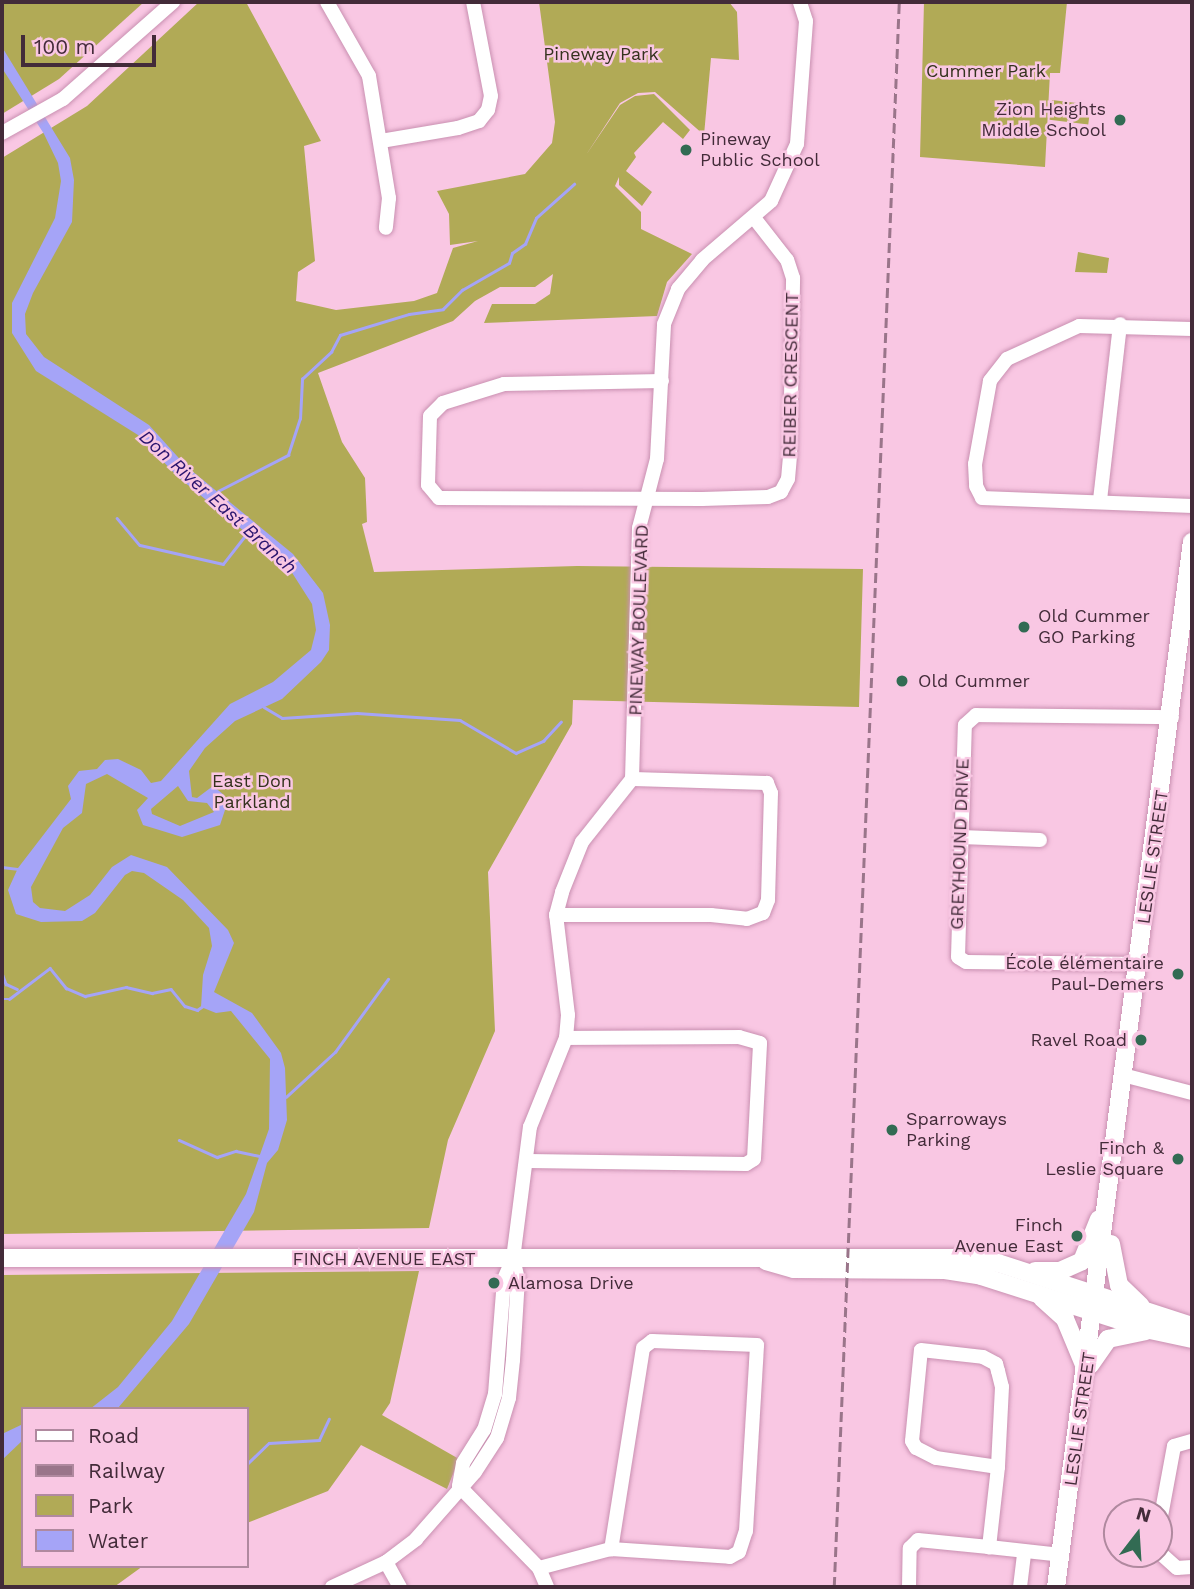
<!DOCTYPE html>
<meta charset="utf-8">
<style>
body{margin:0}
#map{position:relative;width:1194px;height:1589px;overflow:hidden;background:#f9c7e3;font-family:"Work Sans",sans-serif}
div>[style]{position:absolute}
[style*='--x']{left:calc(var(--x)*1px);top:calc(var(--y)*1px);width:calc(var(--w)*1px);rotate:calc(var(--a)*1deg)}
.green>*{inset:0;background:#b1aa56;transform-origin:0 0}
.water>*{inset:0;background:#a5a4f7}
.stream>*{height:2.5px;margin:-1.25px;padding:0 1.25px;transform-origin:1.25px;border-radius:1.25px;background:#a5a4f7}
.roads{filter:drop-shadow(0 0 2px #c990b1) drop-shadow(0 0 2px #c990b1)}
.minor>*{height:14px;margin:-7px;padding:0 7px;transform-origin:7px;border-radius:7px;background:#fff}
.major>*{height:18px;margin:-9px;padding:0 9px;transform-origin:9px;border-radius:9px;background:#fff}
.rail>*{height:2.5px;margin-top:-1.25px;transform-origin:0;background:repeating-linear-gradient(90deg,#9a758a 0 10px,transparent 0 15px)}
.dots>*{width:19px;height:19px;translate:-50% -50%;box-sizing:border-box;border:4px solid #f9c7e3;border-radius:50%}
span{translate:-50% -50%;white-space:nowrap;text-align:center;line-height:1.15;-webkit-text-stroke:5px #f9c7e3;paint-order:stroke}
.park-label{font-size:18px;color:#34321d}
.poi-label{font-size:18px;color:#432b39}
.right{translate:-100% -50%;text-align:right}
.left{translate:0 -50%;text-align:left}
.street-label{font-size:18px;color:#432b39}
.water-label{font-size:19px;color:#29146e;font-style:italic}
.frame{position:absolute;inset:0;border:4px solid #432b39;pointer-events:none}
.legend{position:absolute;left:21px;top:1407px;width:228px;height:161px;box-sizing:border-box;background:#f9c7e3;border:2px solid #b0899f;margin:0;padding:9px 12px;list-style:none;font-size:21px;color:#432b39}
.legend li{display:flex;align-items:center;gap:14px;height:35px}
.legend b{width:35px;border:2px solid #b0899f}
.north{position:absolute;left:1103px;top:1498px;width:70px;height:70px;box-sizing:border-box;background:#f9c7e3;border:2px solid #b0899f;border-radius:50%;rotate:17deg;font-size:19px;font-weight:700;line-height:28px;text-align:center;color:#432b39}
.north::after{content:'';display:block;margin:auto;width:24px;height:32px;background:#326b53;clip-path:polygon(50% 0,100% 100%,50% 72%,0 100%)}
.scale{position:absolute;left:21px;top:35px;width:135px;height:32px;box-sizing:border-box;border:4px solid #432b39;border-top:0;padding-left:9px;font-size:21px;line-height:24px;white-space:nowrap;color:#432b39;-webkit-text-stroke:5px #f9c7e3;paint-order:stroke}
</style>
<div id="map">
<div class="green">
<div style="clip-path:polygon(2px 2px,144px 2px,59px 79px,2px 114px)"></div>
<div style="clip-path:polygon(199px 2px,246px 2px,321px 141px,304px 146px,315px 261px,298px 272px,296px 301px,336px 310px,414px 301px,437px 293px,453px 248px,478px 241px,450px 245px,449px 214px,437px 191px,525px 174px,552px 143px,555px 122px,539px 2px,729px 2px,737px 12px,739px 60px,711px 58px,704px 135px,655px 92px,638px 93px,620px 103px,586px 155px,620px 105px,635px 96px,654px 94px,690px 130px,683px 139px,663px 122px,634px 153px,636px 157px,626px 171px,652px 192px,642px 206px,619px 185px,619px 177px,615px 186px,641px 212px,641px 229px,692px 254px,667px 282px,657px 316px,484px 323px,492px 304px,535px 304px,550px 294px,553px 274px,535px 287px,500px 287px,475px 301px,453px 321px,318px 373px,342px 442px,365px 478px,367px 522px,362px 524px,374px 572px,577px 566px,863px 569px,859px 707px,573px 700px,572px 724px,488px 872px,495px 1031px,448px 1140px,429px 1228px,2px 1234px,2px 158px,87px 106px)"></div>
<div style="clip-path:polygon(924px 2px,1067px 2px,1060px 73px,1050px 73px,1045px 167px,920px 157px)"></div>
<div style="left:1052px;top:100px;width:39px;height:20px;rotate:7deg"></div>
<div style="clip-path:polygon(1078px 252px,1109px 258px,1107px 273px,1075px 272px)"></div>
<div style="clip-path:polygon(419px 1271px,390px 1403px,382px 1415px,459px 1459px,447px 1489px,361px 1445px,328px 1491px,247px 1523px,247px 1409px,23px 1409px,23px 1566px,143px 1566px,114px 1587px,2px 1587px,2px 1275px)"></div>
</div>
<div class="water">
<div style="clip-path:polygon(evenodd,2px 47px,70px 158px,74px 180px,72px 222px,33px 293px,25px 314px,26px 334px,44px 357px,149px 425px,186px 466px,293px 554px,323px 593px,330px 625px,329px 650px,321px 662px,282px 699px,235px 721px,205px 748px,189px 771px,192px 797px,197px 798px,213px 786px,224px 795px,227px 804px,220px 825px,182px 837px,143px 825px,137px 810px,148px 798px,107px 774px,86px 784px,82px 813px,63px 828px,31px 887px,33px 902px,40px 908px,65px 911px,90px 895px,112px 867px,131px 855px,167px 867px,228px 930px,234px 943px,214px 992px,252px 1013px,281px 1053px,285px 1068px,287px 1120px,278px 1150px,267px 1163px,254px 1212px,189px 1324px,118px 1408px,112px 1409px,90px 1409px,118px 1387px,172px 1321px,246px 1194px,269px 1129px,270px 1059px,231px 1011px,216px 1013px,201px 1007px,203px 975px,212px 946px,209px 928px,183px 900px,144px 873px,132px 871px,125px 875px,95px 913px,82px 921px,41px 922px,16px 914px,8px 890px,18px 868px,71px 799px,68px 786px,79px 771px,97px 769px,105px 760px,118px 759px,141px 770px,151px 783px,161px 781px,230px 704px,273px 682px,311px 650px,316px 630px,312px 604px,289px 568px,177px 476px,138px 435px,36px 371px,12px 333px,12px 303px,55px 218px,61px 181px,58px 163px,44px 134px,2px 68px,2px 47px,178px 786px,188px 801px,207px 803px,214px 812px,180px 826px,152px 814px,151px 809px,178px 786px)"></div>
<div style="clip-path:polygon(23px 1424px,23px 1440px,2px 1460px,2px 1434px)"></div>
</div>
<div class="stream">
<div style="--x:218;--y:491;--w:79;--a:-27.2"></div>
<div style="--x:288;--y:455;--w:38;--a:-72"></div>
<div style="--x:300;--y:419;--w:40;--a:-87.1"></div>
<div style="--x:302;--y:379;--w:40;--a:-43"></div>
<div style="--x:331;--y:352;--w:19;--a:-62"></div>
<div style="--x:340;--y:335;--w:72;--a:-16.9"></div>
<div style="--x:409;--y:314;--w:34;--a:-8"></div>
<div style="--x:443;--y:309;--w:27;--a:-45"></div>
<div style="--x:462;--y:290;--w:54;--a:-29.9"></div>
<div style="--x:509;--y:263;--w:10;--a:-73"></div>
<div style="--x:512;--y:253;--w:16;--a:-35"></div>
<div style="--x:525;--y:244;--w:28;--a:-67"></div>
<div style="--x:536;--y:218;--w:51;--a:-41.8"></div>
<div style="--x:117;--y:518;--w:35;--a:50"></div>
<div style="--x:140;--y:545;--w:85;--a:12.9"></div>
<div style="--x:223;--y:564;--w:39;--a:-52"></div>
<div style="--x:264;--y:707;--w:21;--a:31"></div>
<div style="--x:282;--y:718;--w:75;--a:-3.8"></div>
<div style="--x:357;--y:713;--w:103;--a:3.9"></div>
<div style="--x:460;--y:720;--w:65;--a:30.5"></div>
<div style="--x:516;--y:753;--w:30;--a:-24"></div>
<div style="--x:543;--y:741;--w:26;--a:-47"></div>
<div style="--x:2;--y:867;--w:17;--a:7"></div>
<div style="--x:2;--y:973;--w:12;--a:70"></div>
<div style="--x:6;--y:984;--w:12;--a:24"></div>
<div style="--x:2;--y:999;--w:7;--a:0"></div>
<div style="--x:9;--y:999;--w:51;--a:-37.1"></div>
<div style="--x:50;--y:968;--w:26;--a:51"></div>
<div style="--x:66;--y:988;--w:21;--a:23"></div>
<div style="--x:85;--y:996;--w:42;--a:-12.4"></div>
<div style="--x:126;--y:987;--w:27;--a:13"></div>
<div style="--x:152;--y:993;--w:19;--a:-12"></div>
<div style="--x:171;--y:989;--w:22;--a:51"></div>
<div style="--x:185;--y:1006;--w:13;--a:18"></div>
<div style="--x:197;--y:1010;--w:7;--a:-34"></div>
<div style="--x:286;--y:1097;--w:67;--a:-42.6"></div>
<div style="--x:335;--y:1052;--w:90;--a:-54"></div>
<div style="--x:179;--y:1140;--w:42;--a:24.1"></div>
<div style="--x:217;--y:1157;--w:20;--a:-18"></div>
<div style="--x:236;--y:1151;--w:25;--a:12"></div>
<div style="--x:247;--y:1464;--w:30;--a:-44"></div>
<div style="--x:269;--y:1443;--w:50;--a:-3.4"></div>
<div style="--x:319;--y:1440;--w:23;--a:-65"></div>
</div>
<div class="roads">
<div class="minor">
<div style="--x:327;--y:2;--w:85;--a:60.4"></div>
<div style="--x:369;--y:76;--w:124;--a:80.7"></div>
<div style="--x:389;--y:198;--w:30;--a:96"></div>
<div style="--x:2;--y:133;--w:70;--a:-29.1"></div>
<div style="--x:63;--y:99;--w:147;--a:-41.4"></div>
<div style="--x:381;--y:141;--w:78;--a:-9.6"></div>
<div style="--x:458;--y:128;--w:22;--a:-18"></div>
<div style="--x:479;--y:121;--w:14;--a:-51"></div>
<div style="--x:488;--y:110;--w:14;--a:-78"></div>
<div style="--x:491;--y:96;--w:96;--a:-100.8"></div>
<div style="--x:1192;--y:329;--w:113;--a:-178.5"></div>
<div style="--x:1079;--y:326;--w:79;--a:155.4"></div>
<div style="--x:1007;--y:359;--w:28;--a:128"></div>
<div style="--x:990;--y:381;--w:84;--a:100.2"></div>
<div style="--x:975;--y:464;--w:22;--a:87"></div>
<div style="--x:976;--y:486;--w:13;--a:63"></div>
<div style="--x:982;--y:498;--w:210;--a:2.2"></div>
<div style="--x:662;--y:381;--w:158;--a:178.9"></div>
<div style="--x:504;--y:384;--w:64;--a:162.7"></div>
<div style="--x:443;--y:403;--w:18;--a:135"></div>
<div style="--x:430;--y:416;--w:69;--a:91.7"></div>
<div style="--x:428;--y:485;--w:17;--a:50"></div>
<div style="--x:439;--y:498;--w:263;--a:0.2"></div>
<div style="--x:702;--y:499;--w:66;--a:-1.7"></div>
<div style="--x:768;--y:497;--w:14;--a:-21"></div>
<div style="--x:781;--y:492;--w:15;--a:-62"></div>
<div style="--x:788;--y:479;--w:24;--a:-85"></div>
<div style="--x:790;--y:455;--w:177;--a:-89"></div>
<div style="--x:793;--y:278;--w:19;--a:-108"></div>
<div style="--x:787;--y:260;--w:52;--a:-128"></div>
<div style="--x:1100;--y:500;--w:177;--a:-83.5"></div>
<div style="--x:961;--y:837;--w:79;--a:2.2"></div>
<div style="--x:556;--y:915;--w:155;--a:0"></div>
<div style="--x:711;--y:915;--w:36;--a:6"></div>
<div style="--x:747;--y:919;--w:17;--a:-21"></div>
<div style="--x:763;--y:913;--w:14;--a:-69"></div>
<div style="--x:768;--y:900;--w:107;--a:-88.4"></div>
<div style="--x:771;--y:793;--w:11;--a:-112"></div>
<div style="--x:767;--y:783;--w:135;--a:-178.3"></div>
<div style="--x:1138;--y:964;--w:172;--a:-179.3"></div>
<div style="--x:966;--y:962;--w:9;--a:-148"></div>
<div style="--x:958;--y:957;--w:232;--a:-88.3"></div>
<div style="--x:965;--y:725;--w:15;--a:-42"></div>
<div style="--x:976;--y:715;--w:196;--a:0.6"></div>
<div style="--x:1123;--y:1075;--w:71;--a:14.6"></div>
<div style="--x:528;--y:1161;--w:218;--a:0.8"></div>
<div style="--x:746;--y:1164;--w:9;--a:-32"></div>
<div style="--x:754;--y:1159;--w:116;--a:-87"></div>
<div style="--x:760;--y:1043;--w:22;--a:-164"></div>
<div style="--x:739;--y:1037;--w:173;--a:179.7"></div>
<div style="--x:998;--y:1467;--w:63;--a:-171.7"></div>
<div style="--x:936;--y:1458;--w:22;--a:-153"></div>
<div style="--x:916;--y:1448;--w:8;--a:-120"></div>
<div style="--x:912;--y:1441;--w:91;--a:-84.4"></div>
<div style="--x:921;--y:1350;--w:62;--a:6.4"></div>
<div style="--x:983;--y:1357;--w:15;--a:28"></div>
<div style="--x:996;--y:1364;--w:7;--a:74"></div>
<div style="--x:998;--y:1371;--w:16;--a:76"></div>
<div style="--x:1002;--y:1387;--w:80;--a:92.9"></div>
<div style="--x:998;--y:1467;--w:81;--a:96.4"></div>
<div style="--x:989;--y:1547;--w:72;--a:6.3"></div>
<div style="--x:459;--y:1486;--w:23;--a:-80"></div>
<div style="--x:463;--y:1463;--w:39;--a:-58"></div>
<div style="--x:484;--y:1430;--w:38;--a:-73"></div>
<div style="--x:495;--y:1394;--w:115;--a:-85.5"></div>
<div style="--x:504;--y:1279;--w:22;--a:-66"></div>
<div style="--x:513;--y:1259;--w:133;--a:-82.7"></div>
<div style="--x:530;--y:1127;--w:96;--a:-68"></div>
<div style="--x:566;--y:1038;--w:23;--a:-85"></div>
<div style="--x:568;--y:1015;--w:101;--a:-96.8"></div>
<div style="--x:556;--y:915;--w:24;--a:-75"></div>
<div style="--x:562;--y:892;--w:54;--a:-68.2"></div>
<div style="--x:582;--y:842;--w:80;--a:-51.6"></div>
<div style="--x:632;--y:779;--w:251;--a:-88.4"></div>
<div style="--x:639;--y:528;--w:71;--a:-75.4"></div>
<div style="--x:657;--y:459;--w:135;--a:-87"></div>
<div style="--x:664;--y:324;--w:38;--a:-68"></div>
<div style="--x:678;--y:289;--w:38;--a:-50"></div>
<div style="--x:702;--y:260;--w:91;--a:-40.5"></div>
<div style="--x:771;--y:201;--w:63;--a:-65.5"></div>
<div style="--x:797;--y:144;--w:123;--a:-85.8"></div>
<div style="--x:806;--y:21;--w:20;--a:-108"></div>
<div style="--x:459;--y:1486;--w:115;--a:45.7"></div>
<div style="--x:539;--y:1568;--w:21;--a:67"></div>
<div style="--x:1159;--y:1527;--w:82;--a:-79.5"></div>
<div style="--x:1174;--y:1446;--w:19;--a:-16"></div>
<div style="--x:1159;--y:1552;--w:24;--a:42"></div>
<div style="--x:1177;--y:1568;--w:15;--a:-4"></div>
<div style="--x:386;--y:1562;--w:29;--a:61"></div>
<div style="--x:539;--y:1568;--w:74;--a:-14.8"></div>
<div style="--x:611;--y:1549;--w:119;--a:3.8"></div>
<div style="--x:730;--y:1557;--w:10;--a:-29"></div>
<div style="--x:739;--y:1552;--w:22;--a:-72"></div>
<div style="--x:746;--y:1531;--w:186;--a:-86.6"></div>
<div style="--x:757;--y:1345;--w:105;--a:-177.8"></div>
<div style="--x:652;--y:1341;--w:11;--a:142"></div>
<div style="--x:643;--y:1348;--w:204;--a:99"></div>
<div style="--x:332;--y:1587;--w:60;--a:-24.8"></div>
<div style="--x:386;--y:1562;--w:38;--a:-37"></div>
<div style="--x:416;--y:1539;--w:89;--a:-48.6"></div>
<div style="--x:475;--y:1472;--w:40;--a:-57.1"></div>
<div style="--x:497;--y:1438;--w:42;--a:-73.3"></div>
<div style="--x:509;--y:1398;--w:38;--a:-84"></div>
<div style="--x:513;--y:1360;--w:81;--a:-86.5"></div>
<div style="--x:518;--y:1279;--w:21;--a:-104"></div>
<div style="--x:909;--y:1587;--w:39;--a:-89"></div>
<div style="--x:910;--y:1548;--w:11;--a:-45"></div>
<div style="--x:918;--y:1540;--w:71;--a:5.6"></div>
<div style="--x:1020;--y:1587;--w:35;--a:-83"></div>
</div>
<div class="major">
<div style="--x:1111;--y:1244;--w:42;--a:79"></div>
<div style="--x:1119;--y:1285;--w:30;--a:44"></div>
<div style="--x:2;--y:1258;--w:957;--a:0"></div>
<div style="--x:959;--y:1258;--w:39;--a:7"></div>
<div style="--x:998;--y:1263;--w:204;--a:18"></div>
<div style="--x:766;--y:1261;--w:29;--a:16"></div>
<div style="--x:794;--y:1269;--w:151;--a:0.4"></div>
<div style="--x:945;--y:1270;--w:36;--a:9"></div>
<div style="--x:981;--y:1276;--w:177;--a:17.7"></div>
<div style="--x:1150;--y:1330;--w:43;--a:12.1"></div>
<div style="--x:1035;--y:1271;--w:25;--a:0"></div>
<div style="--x:1060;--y:1271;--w:24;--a:-24"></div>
<div style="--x:1082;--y:1261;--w:45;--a:-68"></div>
<div style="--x:1042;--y:1298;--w:31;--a:42"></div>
<div style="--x:1065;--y:1319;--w:52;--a:67.4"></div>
<div style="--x:1090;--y:1365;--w:32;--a:-55"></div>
<div style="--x:1108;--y:1339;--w:38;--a:-12"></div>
<div style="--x:1056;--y:1587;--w:1054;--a:-82.59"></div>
</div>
</div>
<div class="rail">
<div style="--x:834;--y:1587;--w:1586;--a:-87.65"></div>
</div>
<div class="dots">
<div style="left:1120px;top:120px;background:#326b53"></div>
<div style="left:686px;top:150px;background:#326b53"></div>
<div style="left:1024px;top:627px;background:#326b53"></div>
<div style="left:902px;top:681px;background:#326b53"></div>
<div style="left:1178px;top:974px;background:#326b53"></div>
<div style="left:1141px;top:1040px;background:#326b53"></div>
<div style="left:892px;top:1130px;background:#326b53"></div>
<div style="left:1178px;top:1159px;background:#326b53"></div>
<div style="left:1077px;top:1236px;background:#326b53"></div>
<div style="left:494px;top:1283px;background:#326b53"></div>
</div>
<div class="park-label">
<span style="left:601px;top:54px">Pineway Park</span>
<span style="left:986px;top:71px">Cummer Park</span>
<span style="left:252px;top:792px">East Don<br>Parkland</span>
</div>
<div class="poi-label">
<span class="right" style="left:1106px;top:120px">Zion Heights<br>Middle School</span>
<span class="left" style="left:700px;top:150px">Pineway<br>Public School</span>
<span class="left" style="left:1038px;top:627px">Old Cummer<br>GO Parking</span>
<span class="left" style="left:918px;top:681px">Old Cummer</span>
<span class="right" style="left:1164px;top:974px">École élémentaire<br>Paul-Demers</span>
<span class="right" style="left:1127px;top:1040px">Ravel Road</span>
<span class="left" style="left:906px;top:1130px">Sparroways<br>Parking</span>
<span class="right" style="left:1164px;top:1159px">Finch &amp;<br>Leslie Square</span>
<span class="right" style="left:1063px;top:1236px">Finch<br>Avenue East</span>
<span class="left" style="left:508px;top:1283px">Alamosa Drive</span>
</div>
<div class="street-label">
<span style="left:791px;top:375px;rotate:-89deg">REIBER CRESCENT</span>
<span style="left:639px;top:620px;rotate:-88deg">PINEWAY BOULEVARD</span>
<span style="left:960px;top:844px;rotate:-88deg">GREYHOUND DRIVE</span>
<span style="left:1153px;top:857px;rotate:-82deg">LESLIE STREET</span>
<span style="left:384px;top:1259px">FINCH AVENUE EAST</span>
<span style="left:1080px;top:1419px;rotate:-82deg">LESLIE STREET</span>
</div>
<div class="water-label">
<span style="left:218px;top:502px;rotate:42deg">Don River East Branch</span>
</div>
<div class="frame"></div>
<ul class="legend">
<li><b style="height:9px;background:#fff"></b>Road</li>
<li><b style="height:9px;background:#9a758a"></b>Railway</li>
<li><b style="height:19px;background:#b1aa56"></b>Park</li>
<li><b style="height:19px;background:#a5a4f7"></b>Water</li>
</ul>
<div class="north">N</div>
<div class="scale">100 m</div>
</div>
